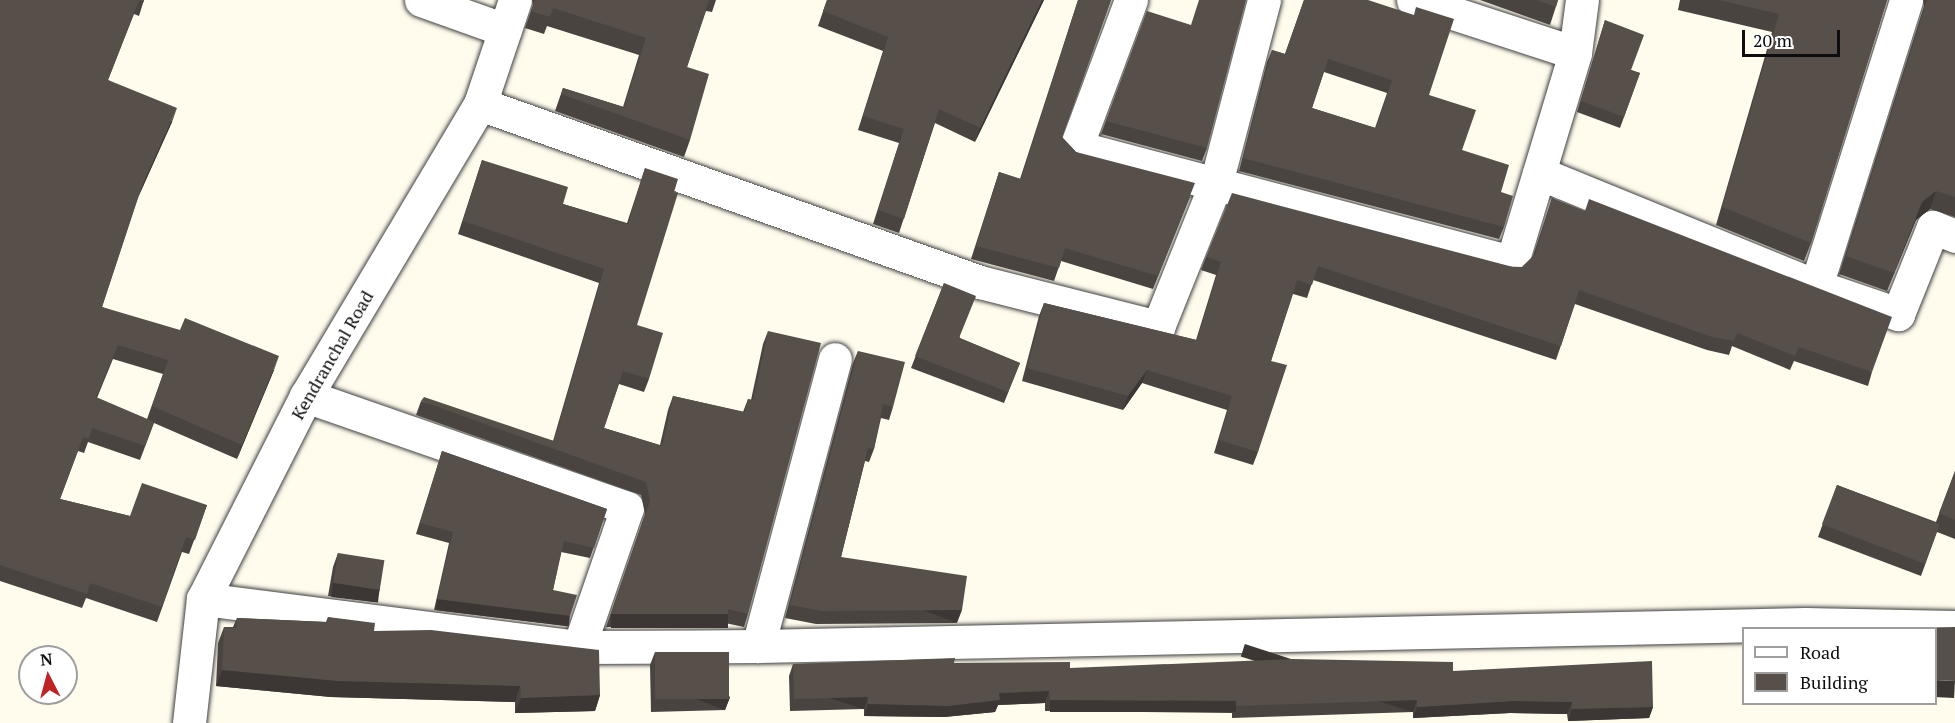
<!DOCTYPE html>
<style>
body{margin:0}
#map{position:relative;width:1955px;height:723px;overflow:hidden;background:#fffcee;font-family:"PT Serif",serif}
div>[style]{position:absolute}
[style*='--x']{left:calc(var(--x)*1px);top:calc(var(--y)*1px);width:calc(var(--w)*1px);rotate:calc(var(--a)*1deg)}
.roads{filter:drop-shadow(0 0 2px #404040) drop-shadow(0 0 2px #404040)}
.minor>*{height:33px;margin:-16.5px;padding:0 16.5px;transform-origin:16.5px;border-radius:16.5px;background:#fff}
.wall>*{inset:0;background:#4a4440}
.shaded-wall>*{inset:0;background:#3c3734;transform-origin:0 0}
.building>*{inset:0;background:#564f4a;transform-origin:0 0}
span{translate:-50% -50%;white-space:nowrap;text-align:center;line-height:1.15;-webkit-text-stroke:6px #fff;paint-order:stroke}
.street-label{font-size:18px;color:#0d0d0d}
.legend{position:absolute;left:1742px;top:627px;width:195px;height:78px;box-sizing:border-box;background:#fff;border:2px solid #9e9e9e;margin:0;padding:8px 10px;list-style:none;font-size:18px;color:#0d0d0d}
.legend li{display:flex;align-items:center;gap:12px;height:30px}
.legend b{width:30px;border:2px solid #9e9e9e}
.north{position:absolute;left:18px;top:645px;width:60px;height:60px;box-sizing:border-box;background:#fff;border:2px solid #9e9e9e;border-radius:50%;rotate:354deg;font-size:16px;font-weight:700;line-height:24px;text-align:center;color:#0d0d0d}
.north::after{content:'';display:block;margin:auto;width:21px;height:27px;background:#c02325;clip-path:polygon(50% 0,100% 100%,50% 72%,0 100%)}
.scale{position:absolute;left:1742px;top:30px;width:98px;height:27px;box-sizing:border-box;border:3px solid #0d0d0d;border-top:0;padding-left:8px;font-size:18px;line-height:21px;white-space:nowrap;color:#0d0d0d;-webkit-text-stroke:4px #fff;paint-order:stroke}
</style>
<div id="map">
<div class="roads">
<div class="minor">
<div style="--x:421;--y:0;--w:89;--a:19.7"></div>
<div style="--x:1131;--y:0;--w:157;--a:110.5"></div>
<div style="--x:1076;--y:147;--w:451;--a:14.8"></div>
<div style="--x:1512;--y:262;--w:218;--a:-73.2"></div>
<div style="--x:1575;--y:53;--w:53;--a:-82.5"></div>
<div style="--x:1413;--y:0;--w:170;--a:18.1"></div>
<div style="--x:480;--y:104;--w:531;--a:19.6"></div>
<div style="--x:980;--y:282;--w:184;--a:14.2"></div>
<div style="--x:1158;--y:327;--w:155;--a:-68.1"></div>
<div style="--x:1216;--y:183;--w:189;--a:-75.3"></div>
<div style="--x:1539;--y:173;--w:299;--a:22.2"></div>
<div style="--x:1816;--y:286;--w:300;--a:-72.5"></div>
<div style="--x:1816;--y:286;--w:87;--a:18.9"></div>
<div style="--x:1898;--y:314;--w:94;--a:-68.1"></div>
<div style="--x:1933;--y:227;--w:24;--a:22"></div>
<div style="--x:306;--y:396;--w:340;--a:19.2"></div>
<div style="--x:627;--y:508;--w:147;--a:109.1"></div>
<div style="--x:203;--y:599;--w:379;--a:7.3"></div>
<div style="--x:579;--y:647;--w:179;--a:-0.3"></div>
<div style="--x:758;--y:646;--w:297;--a:-75"></div>
<div style="--x:758;--y:646;--w:1047;--a:-1.2"></div>
<div style="--x:1805;--y:624;--w:150;--a:1.1"></div>
<div style="--x:189;--y:723;--w:125;--a:-83.6"></div>
<div style="--x:203;--y:599;--w:228;--a:-63.1"></div>
<div style="--x:306;--y:396;--w:340;--a:-59.2"></div>
<div style="--x:480;--y:104;--w:110;--a:-71.4"></div>
</div>
</div>
<div class="wall">
<div style="clip-path:polygon(evenodd,0 0,144px 0,139px 16px,134px 14px,108px 80px,172px 122px,138px 197px,102px 307px,274px 370px,237px 459px,154px 423px,140px 460px,88px 442px,84px 453px,78px 451px,60px 499px,130px 516px,207px 505px,189px 554px,182px 552px,157px 622px,86px 598px,82px 608px,0 581px,0 0,113px 359px,163px 374px,147px 419px,97px 398px,113px 359px)"></div>
<div style="clip-path:polygon(532px 0,716px 0,712px 12px,706px 11px,687px 67px,690px 140px,684px 157px,555px 111px,563px 88px,623px 107px,639px 55px,547px 26px,544px 34px,525px 28px,533px 5px)"></div>
<div style="clip-path:polygon(827px 0,1044px 0,975px 142px,935px 123px,899px 233px,873px 224px,899px 143px,858px 130px,883px 51px,818px 26px)"></div>
<div style="clip-path:polygon(1078px 0,1111px 0,1062px 137px,1076px 152px,1190px 197px,1153px 289px,1061px 261px,1054px 281px,971px 259px,999px 172px,1020px 179px)"></div>
<div style="clip-path:polygon(evenodd,1304px 0,1429px 95px,1462px 150px,1501px 192px,1504px 227px,1499px 239px,1239px 171px,1267px 62px,1272px 50px,1285px 54px,1304px 0,1324px 72px,1387px 93px,1375px 128px,1312px 108px,1324px 72px)"></div>
<div style="clip-path:polygon(1480px 0,1558px 0,1550px 25px)"></div>
<div style="clip-path:polygon(1680px 0,1887px 0,1811px 243px,1804px 261px,1716px 225px,1772px 32px,1678px 10px)"></div>
<div style="clip-path:polygon(1923px 0,1955px 0,1955px 217px,1930px 209px,1916px 220px,1887px 291px,1839px 274px,1924px 6px)"></div>
<div style="clip-path:polygon(1147px 11px,1207px 148px,1202px 161px,1101px 134px)"></div>
<div style="clip-path:polygon(1605px 20px,1631px 70px,1640px 73px,1620px 128px,1577px 112px)"></div>
<div style="clip-path:polygon(482px 160px,563px 204px,627px 223px,645px 168px,637px 325px,649px 379px,644px 392px,619px 384px,604px 428px,660px 445px,668px 410px,673px 396px,743px 412px,748px 399px,751px 400px,763px 344px,768px 331px,748px 614px,744px 627px,725px 623px,723px 627px,606px 627px,645px 514px,641px 495px,416px 415px,421px 401px,553px 441px,599px 283px,458px 234px)"></div>
<div style="clip-path:polygon(1552px 198px,1872px 372px,1868px 386px,1794px 361px,1790px 370px,1732px 346px,1729px 355px,1707px 350px,1575px 304px,1556px 360px,1313px 280px,1307px 298px,1293px 294px,1271px 361px,1258px 452px,1253px 465px,1214px 453px,1227px 410px,1142px 383px,1123px 410px,1022px 381px,1039px 316px,1044px 303px,1196px 340px,1216px 275px,1201px 270px,1206px 257px,1522px 267px,1533px 256px)"></div>
<div style="clip-path:polygon(944px 283px,960px 338px,1020px 363px,1004px 403px,911px 368px)"></div>
<div style="clip-path:polygon(858px 351px,893px 407px,889px 420px,881px 418px,874px 449px,869px 462px,865px 461px,841px 557px,957px 623px,816px 624px,785px 618px,853px 363px)"></div>
<div style="clip-path:polygon(442px 451px,607px 509px,590px 558px,561px 552px,553px 590px,566px 626px,434px 610px,449px 543px,416px 534px)"></div>
<div style="clip-path:polygon(1955px 471px,1955px 539px,1937px 532px,1921px 576px,1818px 537px,1837px 485px,1936px 522px)"></div>
<div style="clip-path:polygon(338px 553px,380px 589px,375px 602px,328px 596px,333px 567px)"></div>
<div style="clip-path:polygon(328px 617px,374px 631px,600px 695px,595px 711px,515px 713px,515px 702px,331px 697px,216px 686px,218px 643px,224px 627px,233px 627px,237px 618px,326px 622px)"></div>
<div style="clip-path:polygon(655px 652px,730px 697px,725px 710px,651px 712px,650px 665px)"></div>
<div style="clip-path:polygon(954px 663px,1070px 668px,1453px 671px,1653px 707px,1649px 718px,1568px 721px,1567px 714px,1510px 713px,1413px 718px,1413px 712px,1232px 718px,1232px 713px,1045px 711px,1045px 703px,998px 705px,995px 712px,944px 717px,864px 716px,864px 709px,790px 711px,789px 676px,793px 664px)"></div>
</div>
<div class="shaded-wall">
<div style="clip-path:polygon(1042px 0,1044px 0,975px 142px,980px 128px)"></div>
<div style="clip-path:polygon(177px 108px,172px 122px,137px 200px,142px 186px)"></div>
<div style="clip-path:polygon(1936px 191px,1930px 209px,1916px 220px,1887px 291px,1922px 202px)"></div>
<div style="clip-path:polygon(279px 356px,274px 370px,237px 459px,242px 445px)"></div>
<div style="clip-path:polygon(1147px 370px,1142px 383px,1123px 410px,1128px 396px)"></div>
<div style="left:333px;top:583px;width:47px;height:14px;rotate:7deg"></div>
<div style="left:437px;top:599px;width:134px;height:11px;rotate:7deg"></div>
<div style="left:962px;top:610px;width:14px;height:141px;rotate:111deg"></div>
<div style="left:611px;top:614px;width:117px;height:14px"></div>
<div style="clip-path:polygon(222px 670px,520px 686px,515px 702px,331px 697px,216px 686px)"></div>
<div style="left:1935px;top:680px;width:20px;height:17px;rotate:3deg"></div>
<div style="clip-path:polygon(1049px 691px,1045px 703px,998px 705px,995px 712px,944px 717px,864px 716px,868px 704px,999px 693px)"></div>
<div style="clip-path:polygon(600px 695px,595px 711px,515px 713px,521px 698px)"></div>
<div style="left:730px;top:697px;width:14px;height:74px;rotate:111deg"></div>
<div style="left:868px;top:697px;width:13px;height:74px;rotate:108deg"></div>
<div style="left:1050px;top:700px;width:186px;height:12px"></div>
<div style="left:1417px;top:700px;width:13px;height:181px;rotate:108deg"></div>
<div style="clip-path:polygon(1514px 701px,1572px 702px,1567px 714px,1510px 713px,1413px 718px,1417px 707px)"></div>
<div style="clip-path:polygon(1653px 707px,1649px 718px,1568px 721px,1572px 709px)"></div>
</div>
<div class="building">
<div style="clip-path:polygon(0 0,144px 0,144px 2px,139px 0,108px 80px,177px 108px,142px 186px,102px 307px,180px 330px,185px 318px,279px 356px,242px 445px,152px 406px,168px 360px,118px 345px,96px 397px,154px 422px,145px 446px,92px 428px,89px 439px,83px 437px,60px 499px,130px 516px,142px 483px,207px 505px,195px 540px,186px 537px,162px 607px,90px 583px,87px 594px,0 565px)"></div>
<div style="clip-path:polygon(535px 0,709px 0,687px 67px,709px 74px,690px 140px,561px 94px,563px 88px,624px 107px,646px 38px,553px 8px,550px 17px,531px 11px)"></div>
<div style="clip-path:polygon(827px 0,1042px 0,980px 128px,939px 109px,904px 219px,878px 210px,904px 129px,863px 116px,888px 37px,823px 11px)"></div>
<div style="clip-path:polygon(1078px 0,1111px 0,1062px 137px,1076px 152px,1195px 183px,1158px 276px,1065px 248px,1059px 268px,976px 246px,999px 172px,1021px 179px)"></div>
<div style="clip-path:polygon(1199px 0,1246px 0,1207px 148px,1106px 121px,1147px 11px,1191px 25px)"></div>
<div style="clip-path:polygon(evenodd,1304px 0,1368px 0,1414px 15px,1416px 7px,1454px 19px,1429px 95px,1476px 110px,1462px 150px,1509px 165px,1501px 192px,1513px 196px,1504px 227px,1243px 158px,1272px 50px,1285px 54px,1304px 0,1328px 59px,1392px 80px,1376px 128px,1312px 108px,1328px 59px)"></div>
<div style="clip-path:polygon(1537px 0,1558px 0,1556px 7px)"></div>
<div style="clip-path:polygon(1719px 0,1887px 0,1811px 243px,1722px 207px,1779px 14px)"></div>
<div style="clip-path:polygon(1927px 0,1955px 0,1955px 197px,1936px 191px,1922px 202px,1894px 273px,1846px 256px)"></div>
<div style="clip-path:polygon(1605px 20px,1644px 35px,1631px 70px,1640px 73px,1624px 117px,1581px 101px)"></div>
<div style="clip-path:polygon(482px 160px,568px 187px,563px 204px,628px 224px,645px 168px,678px 179px,674px 192px,678px 193px,637px 325px,663px 333px,649px 379px,623px 371px,604px 428px,662px 446px,673px 396px,745px 412px,748px 399px,753px 400px,768px 331px,821px 343px,748px 614px,728px 609px,728px 614px,611px 614px,650px 501px,646px 482px,421px 401px,424px 397px,554px 441px,604px 269px,463px 221px)"></div>
<div style="clip-path:polygon(1232px 193px,1513px 267px,1522px 267px,1535px 255px,1552px 198px,1585px 211px,1589px 199px,1892px 317px,1872px 372px,1799px 347px,1795px 356px,1737px 333px,1734px 341px,1712px 337px,1579px 290px,1561px 346px,1318px 266px,1312px 285px,1297px 280px,1271px 361px,1287px 365px,1258px 452px,1219px 440px,1232px 396px,1147px 370px,1128px 396px,1027px 368px,1044px 303px,1197px 340px,1221px 262px,1206px 257px)"></div>
<div style="clip-path:polygon(944px 283px,976px 296px,959px 338px,1020px 363px,1008px 392px,915px 356px)"></div>
<div style="clip-path:polygon(858px 351px,905px 362px,893px 407px,883px 404px,874px 449px,868px 448px,841px 557px,967px 576px,962px 610px,821px 611px,790px 605px)"></div>
<div style="clip-path:polygon(442px 451px,607px 509px,594px 548px,564px 541px,553px 590px,577px 595px,570px 616px,437px 599px,453px 532px,420px 523px)"></div>
<div style="clip-path:polygon(1955px 471px,1955px 520px,1939px 513px)"></div>
<div style="left:1837px;top:485px;width:110px;height:42px;rotate:21deg"></div>
<div style="left:338px;top:553px;width:47px;height:30px;rotate:9deg"></div>
<div style="clip-path:polygon(328px 617px,375px 623px,374px 631px,431px 630px,599px 650px,600px 695px,521px 698px,520px 686px,337px 681px,222px 670px,224px 627px,236px 628px,237px 618px,327px 622px)"></div>
<div style="clip-path:polygon(1955px 627px,1955px 681px,1935px 680px,1935px 628px,1903px 628px)"></div>
<div style="left:655px;top:652px;width:74px;height:47px"></div>
<div style="clip-path:polygon(955px 658px,954px 663px,1070px 662px,1070px 668px,1292px 659px,1453px 662px,1453px 671px,1652px 661px,1653px 707px,1572px 709px,1572px 702px,1514px 701px,1417px 707px,1417px 700px,1236px 706px,1236px 701px,1050px 700px,1049px 691px,999px 693px,1000px 700px,948px 706px,868px 704px,868px 697px,794px 699px,793px 664px)"></div>
</div>
<div class="street-label">
<span style="left:332px;top:355px;rotate:-60deg">Kendranchal Road</span>
</div>
<ul class="legend">
<li><b style="height:8px;background:#fff"></b>Road</li>
<li><b style="height:16px;background:#564f4a"></b>Building</li>
</ul>
<div class="north">N</div>
<div class="scale">20 m</div>
</div>
